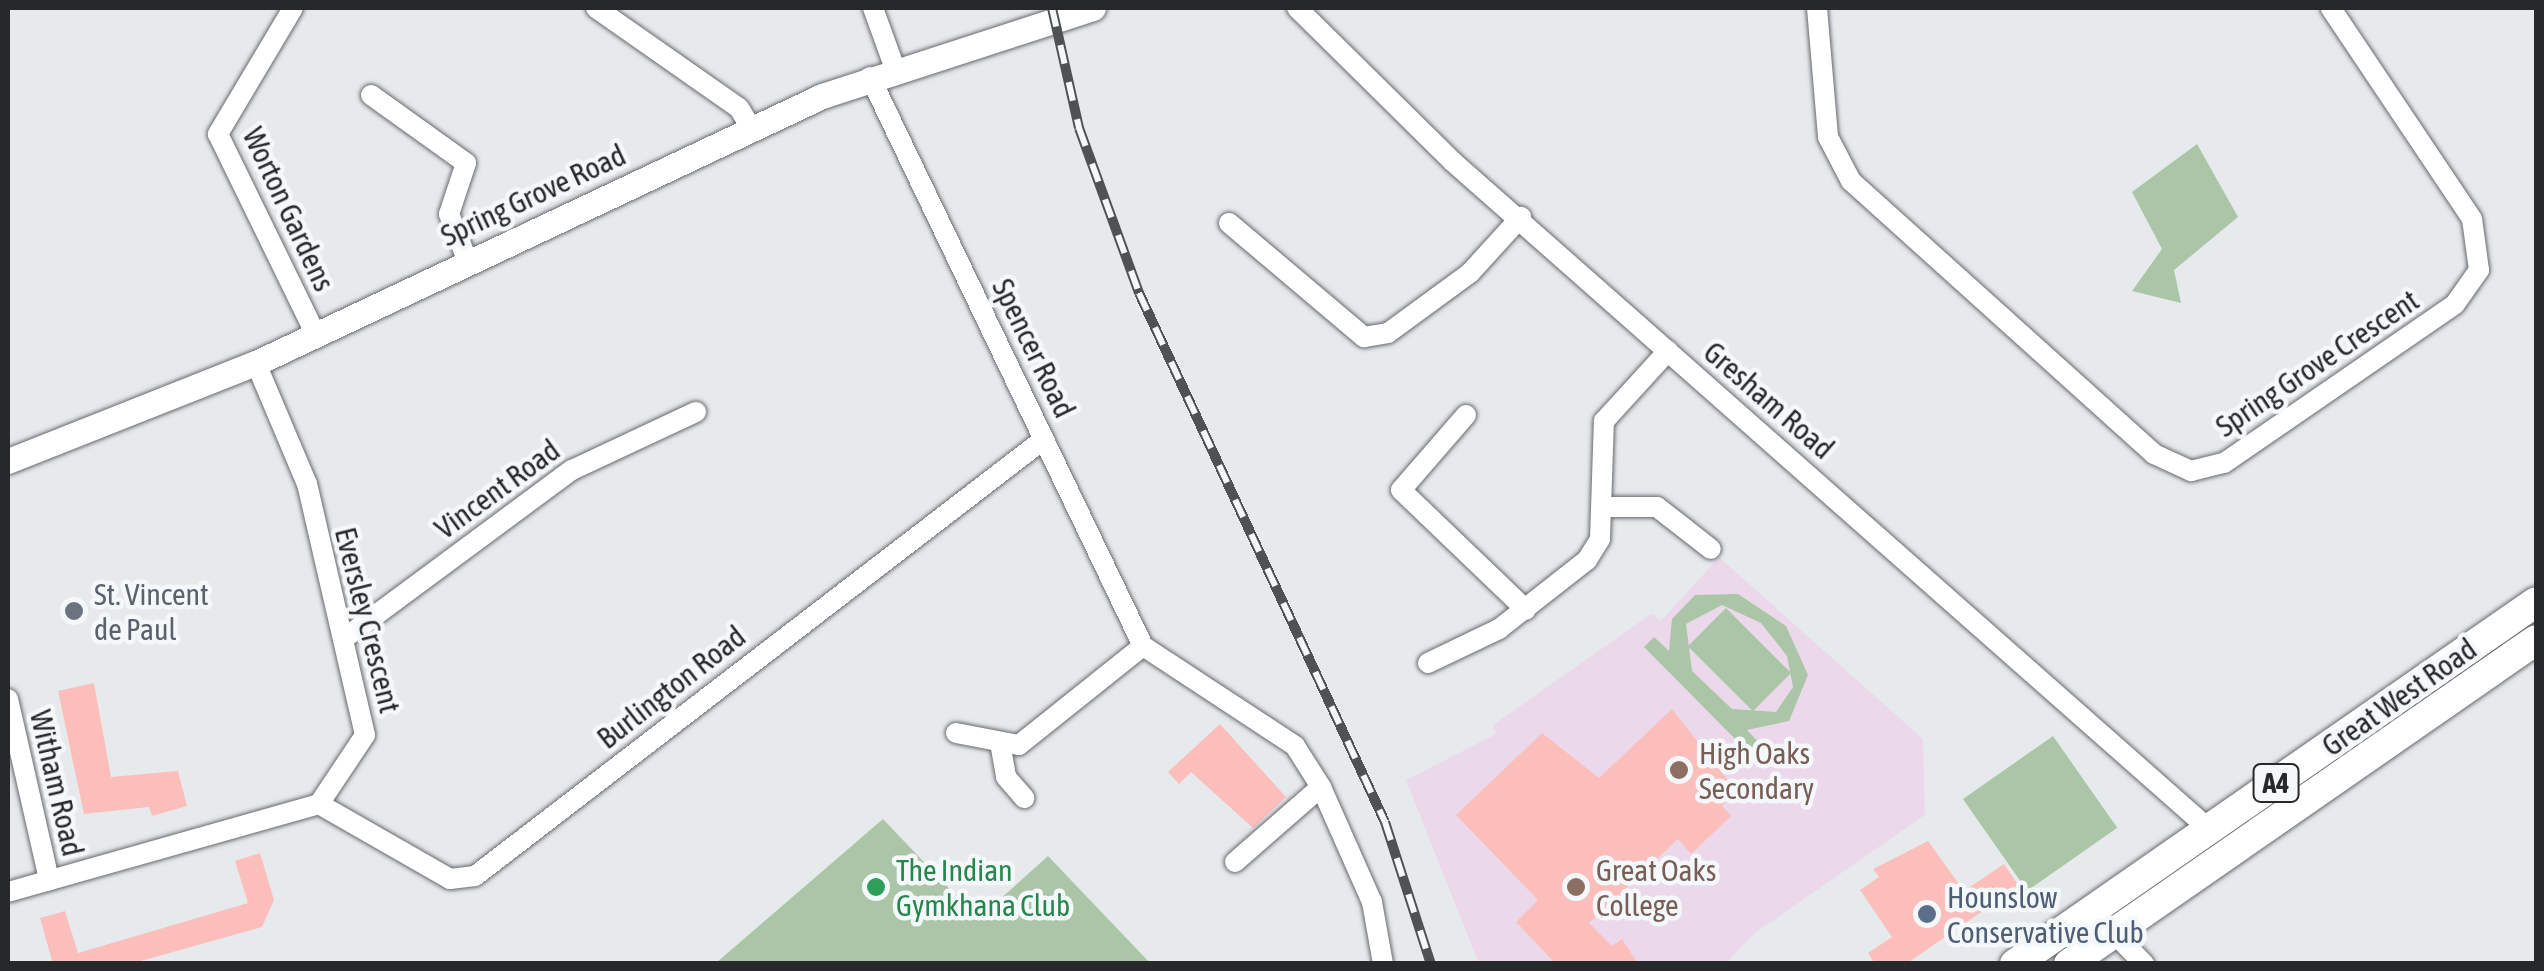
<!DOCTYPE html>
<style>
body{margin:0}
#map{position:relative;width:2544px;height:971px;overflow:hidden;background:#e7eaed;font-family:"Asap Condensed",sans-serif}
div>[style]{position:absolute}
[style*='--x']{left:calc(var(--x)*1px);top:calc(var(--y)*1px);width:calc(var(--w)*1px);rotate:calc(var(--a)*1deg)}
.education>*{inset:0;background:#ebd9eb}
.green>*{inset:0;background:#abc6a6;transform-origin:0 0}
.building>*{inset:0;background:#fcbeba}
.roads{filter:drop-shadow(0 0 2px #676a6c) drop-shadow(0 0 2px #676a6c)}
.minor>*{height:20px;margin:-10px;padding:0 10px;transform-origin:10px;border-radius:10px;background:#fff}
.major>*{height:25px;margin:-12.5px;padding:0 12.5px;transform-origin:12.5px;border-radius:12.5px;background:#fff}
.highway>*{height:30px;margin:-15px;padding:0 15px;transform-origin:15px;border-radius:15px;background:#fff}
.rail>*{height:10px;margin-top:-5px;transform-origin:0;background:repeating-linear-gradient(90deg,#f4f8fa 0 19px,#4f5152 0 38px);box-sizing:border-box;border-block:2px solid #4f5152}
.dots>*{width:28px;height:28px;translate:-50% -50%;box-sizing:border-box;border:5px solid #f4f8fa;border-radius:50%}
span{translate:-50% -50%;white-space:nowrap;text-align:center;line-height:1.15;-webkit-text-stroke:9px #f4f8fa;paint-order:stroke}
.shield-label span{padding:2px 8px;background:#f4f8fa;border:2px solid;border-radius:8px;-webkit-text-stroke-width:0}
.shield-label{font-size:28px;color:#272829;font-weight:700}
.street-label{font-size:30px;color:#272829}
.worship-label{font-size:30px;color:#5b616d}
.left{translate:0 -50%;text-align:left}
.education-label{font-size:30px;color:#785e54}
.leisure-label{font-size:30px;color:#27864d}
.service-label{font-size:30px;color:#4e5e75}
.frame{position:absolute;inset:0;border:10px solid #272829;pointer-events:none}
</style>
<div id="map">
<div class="education">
<div style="clip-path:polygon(1719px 557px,1923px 739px,1925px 815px,1755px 933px,1726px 963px,1479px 964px,1406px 780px,1496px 734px,1493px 725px,1651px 614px,1661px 621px)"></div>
</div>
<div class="green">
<div style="clip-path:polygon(2197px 144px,2238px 217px,2174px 270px,2181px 303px,2132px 291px,2162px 249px,2132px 192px)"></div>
<div style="clip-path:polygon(evenodd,1738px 594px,1786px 626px,1808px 675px,1789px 721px,1747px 730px,1761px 745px,1751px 755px,1644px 647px,1654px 637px,1669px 651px,1672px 619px,1695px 595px,1738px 594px,1722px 605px,1761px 623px,1787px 656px,1793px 687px,1776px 712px,1732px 709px,1692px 671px,1686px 624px,1722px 605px)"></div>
<div style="left:1726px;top:608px;width:92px;height:54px;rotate:45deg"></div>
<div style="left:2053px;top:736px;width:112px;height:110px;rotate:55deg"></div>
<div style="clip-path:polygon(883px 819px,978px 919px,1048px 856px,1150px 963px,716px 963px)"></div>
</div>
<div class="building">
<div style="clip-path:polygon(94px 683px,111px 777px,178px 771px,187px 806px,152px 816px,149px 807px,84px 814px,58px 691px)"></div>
<div style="clip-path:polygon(1672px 709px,1737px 792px,1722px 806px,1731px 816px,1691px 854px,1678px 839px,1589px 923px,1612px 946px,1622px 939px,1638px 964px,1556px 964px,1516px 922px,1538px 900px,1456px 815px,1542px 733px,1599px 778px)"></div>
<div style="clip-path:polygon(1220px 724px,1286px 797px,1253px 828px,1191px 772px,1179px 784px,1168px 772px)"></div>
<div style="clip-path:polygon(1928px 841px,1964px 891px,2004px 864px,2019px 886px,1906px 964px,1875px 964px,1868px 953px,1892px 937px,1860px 890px,1879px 877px,1873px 869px)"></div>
<div style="clip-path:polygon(260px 853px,274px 900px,262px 927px,130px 964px,53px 964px,40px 918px,65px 911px,78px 953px,248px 903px,235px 861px)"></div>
</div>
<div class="roads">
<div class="minor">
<div style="--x:293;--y:8;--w:147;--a:120.8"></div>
<div style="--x:218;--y:134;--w:224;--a:64"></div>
<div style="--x:596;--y:8;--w:174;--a:35"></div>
<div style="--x:739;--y:108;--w:23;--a:59"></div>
<div style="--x:873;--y:8;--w:62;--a:70.1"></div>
<div style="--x:1297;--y:8;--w:218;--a:44.6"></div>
<div style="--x:1452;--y:161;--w:1010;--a:41.43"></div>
<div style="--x:1817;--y:8;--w:129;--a:85.1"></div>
<div style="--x:1828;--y:137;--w:50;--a:62.4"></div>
<div style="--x:1851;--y:181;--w:408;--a:42"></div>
<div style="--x:2154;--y:454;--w:41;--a:24.7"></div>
<div style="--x:2191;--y:471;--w:34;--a:-14"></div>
<div style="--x:2224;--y:463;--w:280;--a:-34.5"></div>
<div style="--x:2455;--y:304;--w:42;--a:-54.8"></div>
<div style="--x:2479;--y:270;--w:51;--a:-97.8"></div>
<div style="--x:2472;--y:219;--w:254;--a:-123.8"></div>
<div style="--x:870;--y:77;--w:631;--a:64.37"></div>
<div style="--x:1143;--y:646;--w:182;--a:33.3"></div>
<div style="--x:1295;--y:746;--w:49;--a:57.6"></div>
<div style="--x:371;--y:95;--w:117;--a:35.6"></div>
<div style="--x:466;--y:163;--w:54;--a:108.4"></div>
<div style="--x:449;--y:214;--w:52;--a:68.4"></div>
<div style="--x:1229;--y:223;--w:177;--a:40.2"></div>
<div style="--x:1364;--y:337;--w:24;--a:-9"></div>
<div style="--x:1388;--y:333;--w:102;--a:-36.2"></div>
<div style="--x:1470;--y:273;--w:76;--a:-47.7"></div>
<div style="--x:1466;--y:415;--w:99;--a:130.9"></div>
<div style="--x:1401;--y:490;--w:173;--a:43.8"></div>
<div style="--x:1604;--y:507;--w:53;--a:0"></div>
<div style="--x:1657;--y:507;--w:68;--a:37.9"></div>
<div style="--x:346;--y:637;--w:281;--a:-36.5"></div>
<div style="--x:572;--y:470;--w:137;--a:-25.1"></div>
<div style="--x:1428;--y:663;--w:79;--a:-25.6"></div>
<div style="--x:1499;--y:629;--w:112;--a:-38.1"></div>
<div style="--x:1587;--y:560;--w:25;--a:-58"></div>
<div style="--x:1600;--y:539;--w:118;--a:-88.1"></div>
<div style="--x:1604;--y:421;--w:95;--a:-47.6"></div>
<div style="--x:8;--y:699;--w:186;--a:77.2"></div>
<div style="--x:956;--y:733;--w:64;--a:10.8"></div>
<div style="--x:1019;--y:745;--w:159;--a:-38.6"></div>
<div style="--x:1001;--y:748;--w:29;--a:80"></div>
<div style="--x:1006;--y:777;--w:28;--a:49"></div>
<div style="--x:319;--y:804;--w:151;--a:29.8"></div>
<div style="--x:450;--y:879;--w:25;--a:-7"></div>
<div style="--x:475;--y:876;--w:717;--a:-37.52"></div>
<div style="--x:1235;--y:862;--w:114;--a:-41.1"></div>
<div style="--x:1321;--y:787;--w:126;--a:66.1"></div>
<div style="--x:1372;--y:902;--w:63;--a:79.9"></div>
<div style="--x:8;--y:892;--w:323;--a:-15.8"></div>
<div style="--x:319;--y:804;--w:83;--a:-56.3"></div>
<div style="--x:365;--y:735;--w:258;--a:-103"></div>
<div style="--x:307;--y:484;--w:131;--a:-112.9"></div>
<div style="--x:2113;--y:932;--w:45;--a:45.9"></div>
</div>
<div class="major">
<div style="--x:8;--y:461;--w:267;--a:-21.6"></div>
<div style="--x:256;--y:363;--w:626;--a:-25.25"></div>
<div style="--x:822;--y:96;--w:285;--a:-18"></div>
</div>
<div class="highway">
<div style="--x:2015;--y:964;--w:634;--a:-34.79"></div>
<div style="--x:2069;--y:964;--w:568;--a:-34.75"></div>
</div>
</div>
<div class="rail">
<div style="--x:1052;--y:8;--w:123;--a:77.3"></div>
<div style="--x:1079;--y:128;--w:176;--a:70"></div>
<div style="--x:1139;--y:293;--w:583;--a:65.06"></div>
<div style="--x:1385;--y:822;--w:149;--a:72.1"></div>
</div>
<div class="dots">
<div style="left:74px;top:611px;background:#6b7280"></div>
<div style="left:1679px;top:770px;background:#8d6e63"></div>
<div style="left:876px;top:887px;background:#2e9e5b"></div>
<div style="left:1576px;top:887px;background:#8d6e63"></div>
<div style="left:1927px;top:914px;background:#5c6f8a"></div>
</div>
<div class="shield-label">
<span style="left:2276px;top:783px">A4</span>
</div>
<div class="street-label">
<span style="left:533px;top:195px;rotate:-25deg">Spring Grove Road</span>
<span style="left:289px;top:209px;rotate:65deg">Worton Gardens</span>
<span style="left:1034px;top:348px;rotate:64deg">Spencer Road</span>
<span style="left:2317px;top:363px;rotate:-34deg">Spring Grove Crescent</span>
<span style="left:1769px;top:400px;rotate:41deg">Gresham Road</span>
<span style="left:497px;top:489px;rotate:-36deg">Vincent Road</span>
<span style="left:368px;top:620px;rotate:76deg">Eversley Crescent</span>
<span style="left:671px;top:687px;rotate:-38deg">Burlington Road</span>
<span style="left:2399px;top:697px;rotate:-35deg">Great West Road</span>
<span style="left:57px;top:783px;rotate:77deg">Witham Road</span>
</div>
<div class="worship-label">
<span class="left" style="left:94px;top:611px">St. Vincent<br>de Paul</span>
</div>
<div class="education-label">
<span class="left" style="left:1699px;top:770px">High Oaks<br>Secondary</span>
<span class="left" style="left:1596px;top:887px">Great Oaks<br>College</span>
</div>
<div class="leisure-label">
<span class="left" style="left:896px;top:887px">The Indian<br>Gymkhana Club</span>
</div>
<div class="service-label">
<span class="left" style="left:1947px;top:914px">Hounslow<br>Conservative Club</span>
</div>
<div class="frame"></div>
</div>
